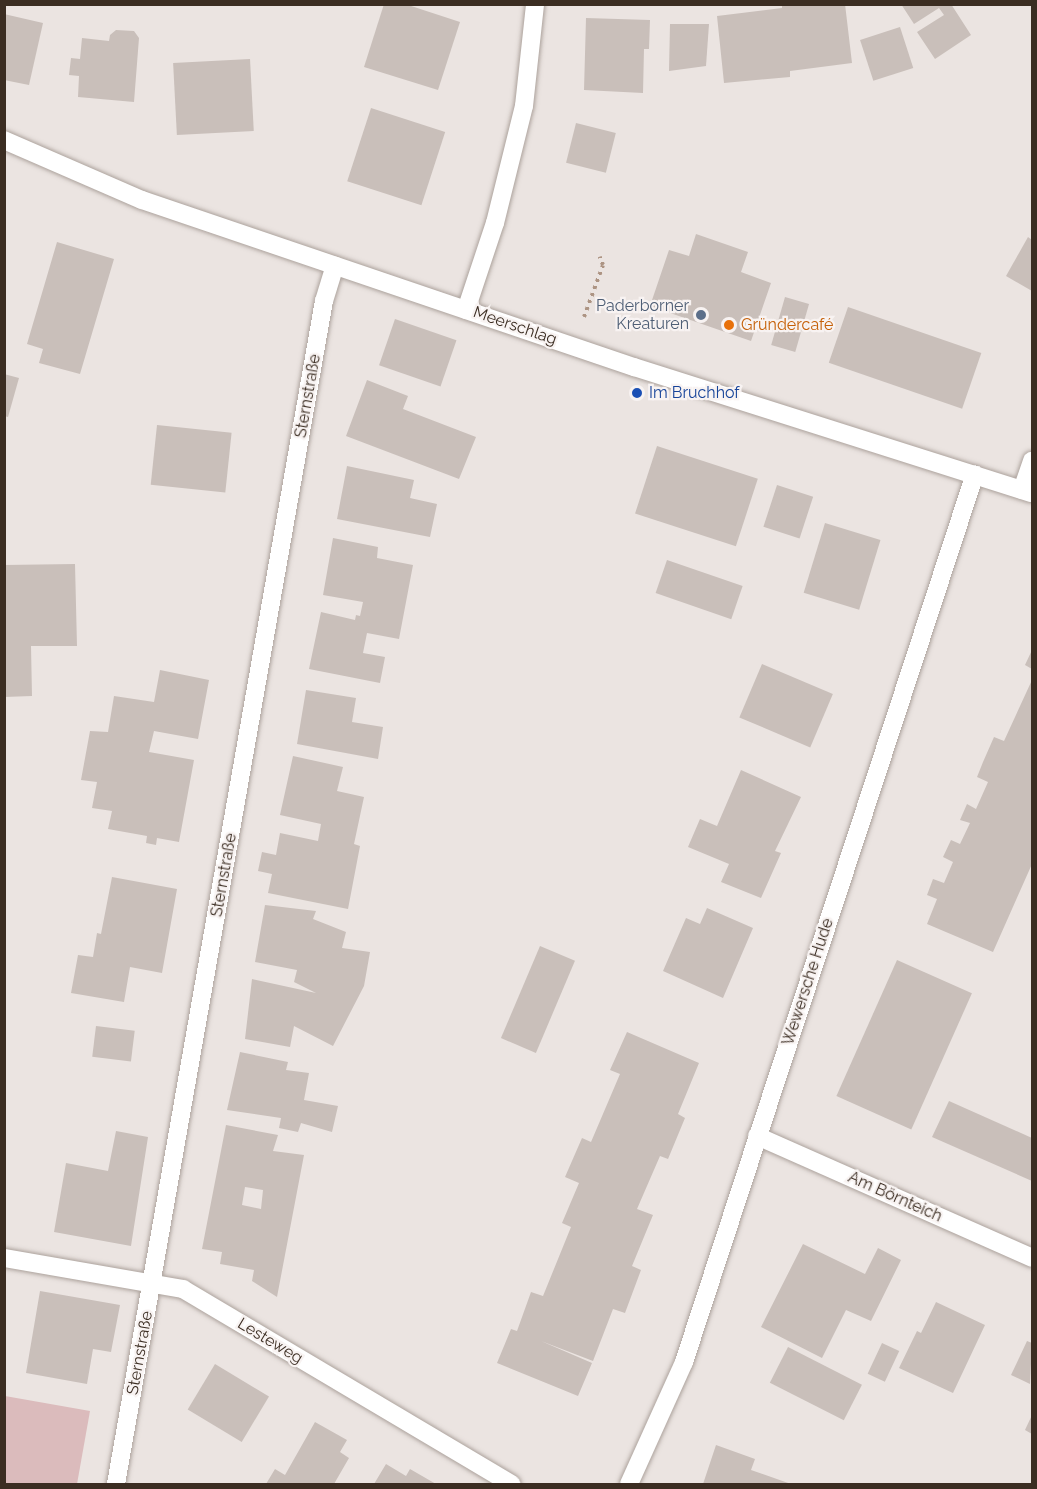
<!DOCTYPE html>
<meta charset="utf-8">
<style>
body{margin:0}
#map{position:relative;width:1037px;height:1489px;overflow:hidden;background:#ebe4e1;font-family:Raleway,sans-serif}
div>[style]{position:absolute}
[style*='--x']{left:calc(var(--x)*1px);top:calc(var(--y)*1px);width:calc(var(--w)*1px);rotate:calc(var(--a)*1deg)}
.green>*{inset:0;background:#dbbbbc}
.building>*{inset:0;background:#c9bfba;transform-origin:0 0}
.path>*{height:4px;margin-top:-2px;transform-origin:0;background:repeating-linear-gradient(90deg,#ad9483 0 3px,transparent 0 7.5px)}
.roads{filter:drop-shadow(0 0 2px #aca29c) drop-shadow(0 0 2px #aca29c)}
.minor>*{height:18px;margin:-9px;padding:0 9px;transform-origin:9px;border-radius:9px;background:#fff}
.dots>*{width:16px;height:16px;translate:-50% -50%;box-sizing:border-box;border:3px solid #f8f3f2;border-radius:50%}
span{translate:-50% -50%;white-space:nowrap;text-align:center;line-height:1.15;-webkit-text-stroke:4.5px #f8f3f2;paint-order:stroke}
.service-label{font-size:16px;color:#4e5e75}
.right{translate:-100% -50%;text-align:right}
.food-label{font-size:16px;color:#c56008}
.left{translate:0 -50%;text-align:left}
.street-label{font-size:16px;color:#3b2d22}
.transit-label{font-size:16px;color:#164399}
.frame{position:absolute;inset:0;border:6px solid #3b2d22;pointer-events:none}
</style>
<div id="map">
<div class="green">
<div style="clip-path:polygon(5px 1396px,90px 1411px,77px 1484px,5px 1484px)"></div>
</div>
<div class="building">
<div style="clip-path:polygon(384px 4px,405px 4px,460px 22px,438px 90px,364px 67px)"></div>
<div style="clip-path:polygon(782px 4px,845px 4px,852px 63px,790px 71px,790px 77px,724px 83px,717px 16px,782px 8px)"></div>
<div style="clip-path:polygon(901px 4px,951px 4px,971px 35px,935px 59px,917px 32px,944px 15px,939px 8px,914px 24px)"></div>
<div style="clip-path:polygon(4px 14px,43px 23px,29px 85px,4px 80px)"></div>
<div style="clip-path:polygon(586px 18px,650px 20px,649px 49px,644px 49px,643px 93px,584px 90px)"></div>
<div style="clip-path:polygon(670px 24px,709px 24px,706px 66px,669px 71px)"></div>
<div style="left:900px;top:27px;width:43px;height:42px;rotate:72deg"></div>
<div style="clip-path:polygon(116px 30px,134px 31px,139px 38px,134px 102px,78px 97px,79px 76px,69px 75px,71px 58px,80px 59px,82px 38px,109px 41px,110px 35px)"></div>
<div style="left:250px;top:59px;width:72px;height:77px;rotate:87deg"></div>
<div style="left:371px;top:108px;width:78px;height:77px;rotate:18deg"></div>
<div style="left:576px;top:123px;width:41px;height:41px;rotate:14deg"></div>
<div style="clip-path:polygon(696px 234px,748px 252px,741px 272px,771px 283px,751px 341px,650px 306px,669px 250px,689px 256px)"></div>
<div style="clip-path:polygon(1028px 237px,1032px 240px,1032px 291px,1006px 276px)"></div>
<div style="clip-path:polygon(57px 242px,114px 259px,80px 374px,39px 363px,43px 349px,27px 344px)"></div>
<div style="left:785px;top:297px;width:25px;height:50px;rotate:16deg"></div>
<div style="left:848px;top:307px;width:141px;height:59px;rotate:19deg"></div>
<div style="left:395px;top:319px;width:65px;height:49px;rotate:19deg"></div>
<div style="clip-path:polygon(4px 374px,19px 378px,8px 417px,4px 416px)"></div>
<div style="clip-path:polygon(367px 380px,408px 396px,403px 409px,476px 437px,459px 479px,346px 436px)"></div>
<div style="left:157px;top:425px;width:75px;height:60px;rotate:6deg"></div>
<div style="left:657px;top:446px;width:106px;height:71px;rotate:18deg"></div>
<div style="clip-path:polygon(347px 466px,414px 480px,410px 498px,437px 504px,430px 537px,337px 519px)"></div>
<div style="left:777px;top:485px;width:38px;height:44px;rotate:18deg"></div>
<div style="left:825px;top:523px;width:58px;height:73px;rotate:17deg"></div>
<div style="clip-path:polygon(333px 538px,378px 547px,377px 558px,413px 565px,399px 639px,367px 633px,363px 653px,385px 657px,380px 683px,309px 669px,321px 612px,355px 620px,356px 615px,360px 616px,363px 602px,323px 595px)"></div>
<div style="left:667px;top:560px;width:80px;height:35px;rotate:19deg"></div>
<div style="clip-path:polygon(75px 564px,77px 646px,31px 646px,32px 696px,4px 697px,4px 565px)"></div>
<div style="clip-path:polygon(1032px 650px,1032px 669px,1025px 665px)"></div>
<div style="left:762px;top:664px;width:77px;height:58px;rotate:23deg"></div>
<div style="clip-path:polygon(160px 670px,209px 680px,198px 739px,154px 731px,149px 752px,194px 760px,179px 842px,157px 838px,156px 845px,146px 843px,147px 836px,108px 829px,112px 811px,92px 808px,97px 782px,81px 780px,90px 731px,108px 732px,114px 696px,154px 702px)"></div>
<div style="clip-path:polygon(1032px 680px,1032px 864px,993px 952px,927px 924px,937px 899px,927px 895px,933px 879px,944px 883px,953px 862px,943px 857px,951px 840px,960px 844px,970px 823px,960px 820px,967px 804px,976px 809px,988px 782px,977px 777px,983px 762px,994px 737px,1004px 741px)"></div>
<div style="clip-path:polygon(306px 690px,356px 698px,352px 722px,383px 727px,378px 759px,297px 744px)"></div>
<div style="clip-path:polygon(293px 756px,343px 767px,337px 791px,364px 797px,354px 844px,360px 846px,348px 909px,268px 893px,272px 874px,258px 871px,262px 852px,276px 855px,280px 833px,318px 841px,321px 824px,280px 815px)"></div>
<div style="clip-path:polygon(741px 770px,801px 797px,775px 851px,781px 853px,761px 898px,721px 882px,729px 864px,688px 847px,700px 819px,717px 826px)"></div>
<div style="clip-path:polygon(112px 877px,177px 889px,162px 973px,130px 967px,124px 1002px,71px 993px,78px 955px,93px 957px,97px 933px,101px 934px)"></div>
<div style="clip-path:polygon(265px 905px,316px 911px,313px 919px,346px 932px,342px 948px,370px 952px,364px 986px,333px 1046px,294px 1026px,290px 1047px,245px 1039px,252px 979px,316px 993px,294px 982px,297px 970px,255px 962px)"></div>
<div style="clip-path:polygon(707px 908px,753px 928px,723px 998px,663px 971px,686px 918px,700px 924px)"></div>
<div style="left:540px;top:946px;width:38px;height:100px;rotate:23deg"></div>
<div style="left:897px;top:960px;width:82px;height:149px;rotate:24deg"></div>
<div style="left:96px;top:1026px;width:39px;height:31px;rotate:7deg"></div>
<div style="clip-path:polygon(627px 1032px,699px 1063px,678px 1114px,685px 1118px,668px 1159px,660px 1156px,637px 1209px,653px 1215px,632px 1266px,641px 1270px,625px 1313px,613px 1309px,593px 1361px,541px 1341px,592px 1363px,578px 1396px,497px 1363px,511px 1329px,517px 1331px,531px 1292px,543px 1296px,571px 1227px,562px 1223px,579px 1183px,565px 1177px,582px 1138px,591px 1142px,620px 1074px,610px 1070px)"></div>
<div style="clip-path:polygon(240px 1052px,288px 1062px,286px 1070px,309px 1073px,304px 1100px,338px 1106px,332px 1132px,301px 1123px,298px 1132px,279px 1128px,281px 1118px,227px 1110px)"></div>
<div style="clip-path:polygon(949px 1101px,1032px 1138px,1032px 1181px,932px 1137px)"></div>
<div style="clip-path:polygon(evenodd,226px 1125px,278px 1135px,273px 1151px,304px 1155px,277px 1297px,252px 1281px,254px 1270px,220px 1264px,222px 1252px,202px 1249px,226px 1125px,245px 1187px,263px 1190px,261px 1209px,242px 1205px,245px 1187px)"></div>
<div style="clip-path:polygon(116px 1131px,148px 1137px,131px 1246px,54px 1232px,66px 1163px,108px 1171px)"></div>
<div style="clip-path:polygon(803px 1244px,865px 1274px,878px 1248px,901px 1260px,871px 1321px,846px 1310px,822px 1358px,761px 1327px)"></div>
<div style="clip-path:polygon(40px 1291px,120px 1305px,111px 1352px,93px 1349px,87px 1384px,26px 1373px)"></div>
<div style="clip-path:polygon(936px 1302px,985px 1325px,953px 1393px,899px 1368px,917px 1331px,921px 1333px)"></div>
<div style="clip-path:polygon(1027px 1341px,1032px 1343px,1030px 1384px,1011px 1375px)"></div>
<div style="left:882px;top:1343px;width:19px;height:34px;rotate:25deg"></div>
<div style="left:788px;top:1347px;width:83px;height:40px;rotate:27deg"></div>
<div style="left:215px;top:1364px;width:63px;height:53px;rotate:31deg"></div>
<div style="clip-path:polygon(1032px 1415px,1032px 1434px,1025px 1430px)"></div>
<div style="clip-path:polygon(315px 1422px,347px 1440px,340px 1452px,349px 1458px,334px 1484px,266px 1484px,275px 1469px,285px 1475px)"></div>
<div style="clip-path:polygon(716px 1445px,755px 1459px,751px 1470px,791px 1484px,703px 1484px)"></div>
<div style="clip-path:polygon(386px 1464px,406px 1476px,410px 1469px,436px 1484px,374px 1484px)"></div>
</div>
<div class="path">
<div style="--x:584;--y:317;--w:55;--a:-69.9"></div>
<div style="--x:603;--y:265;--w:9;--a:-111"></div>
</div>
<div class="roads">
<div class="minor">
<div style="--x:4;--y:140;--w:150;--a:23.5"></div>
<div style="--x:142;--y:200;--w:520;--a:18.75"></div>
<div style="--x:634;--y:367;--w:417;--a:17.6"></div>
<div style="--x:466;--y:310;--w:92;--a:-71.6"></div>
<div style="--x:495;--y:223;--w:121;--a:-76.1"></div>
<div style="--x:524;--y:106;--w:103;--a:-83.8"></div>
<div style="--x:1022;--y:490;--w:31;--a:-71"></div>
<div style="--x:757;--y:1136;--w:301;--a:23.9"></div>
<div style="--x:4;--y:1258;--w:182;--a:9.8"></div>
<div style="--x:183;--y:1289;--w:382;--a:30.7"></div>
<div style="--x:116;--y:1484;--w:1201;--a:-80.03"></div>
<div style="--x:324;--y:301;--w:37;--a:-73"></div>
<div style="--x:629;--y:1484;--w:134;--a:-65.7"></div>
<div style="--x:684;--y:1362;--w:934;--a:-71.86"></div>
</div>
</div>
<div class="dots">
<div style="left:701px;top:315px;background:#5c6f8a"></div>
<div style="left:729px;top:325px;background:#e8710a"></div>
<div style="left:637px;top:393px;background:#1a4fb4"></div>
</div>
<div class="service-label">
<span class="right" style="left:689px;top:315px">Paderborner<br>Kreaturen</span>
</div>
<div class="food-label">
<span class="left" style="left:741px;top:325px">Gründercafé</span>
</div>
<div class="street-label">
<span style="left:515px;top:326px;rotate:19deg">Meerschlag</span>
<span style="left:308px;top:396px;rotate:-80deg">Sternstraße</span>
<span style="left:224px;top:875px;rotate:-80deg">Sternstraße</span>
<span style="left:808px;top:982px;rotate:-72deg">Wewersche Hude</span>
<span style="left:895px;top:1197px;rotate:24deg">Am Börnteich</span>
<span style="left:270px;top:1341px;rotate:31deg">Lesteweg</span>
<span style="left:140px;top:1353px;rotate:-80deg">Sternstraße</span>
</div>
<div class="transit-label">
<span class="left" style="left:649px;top:393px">Im Bruchhof</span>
</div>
<div class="frame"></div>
</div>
